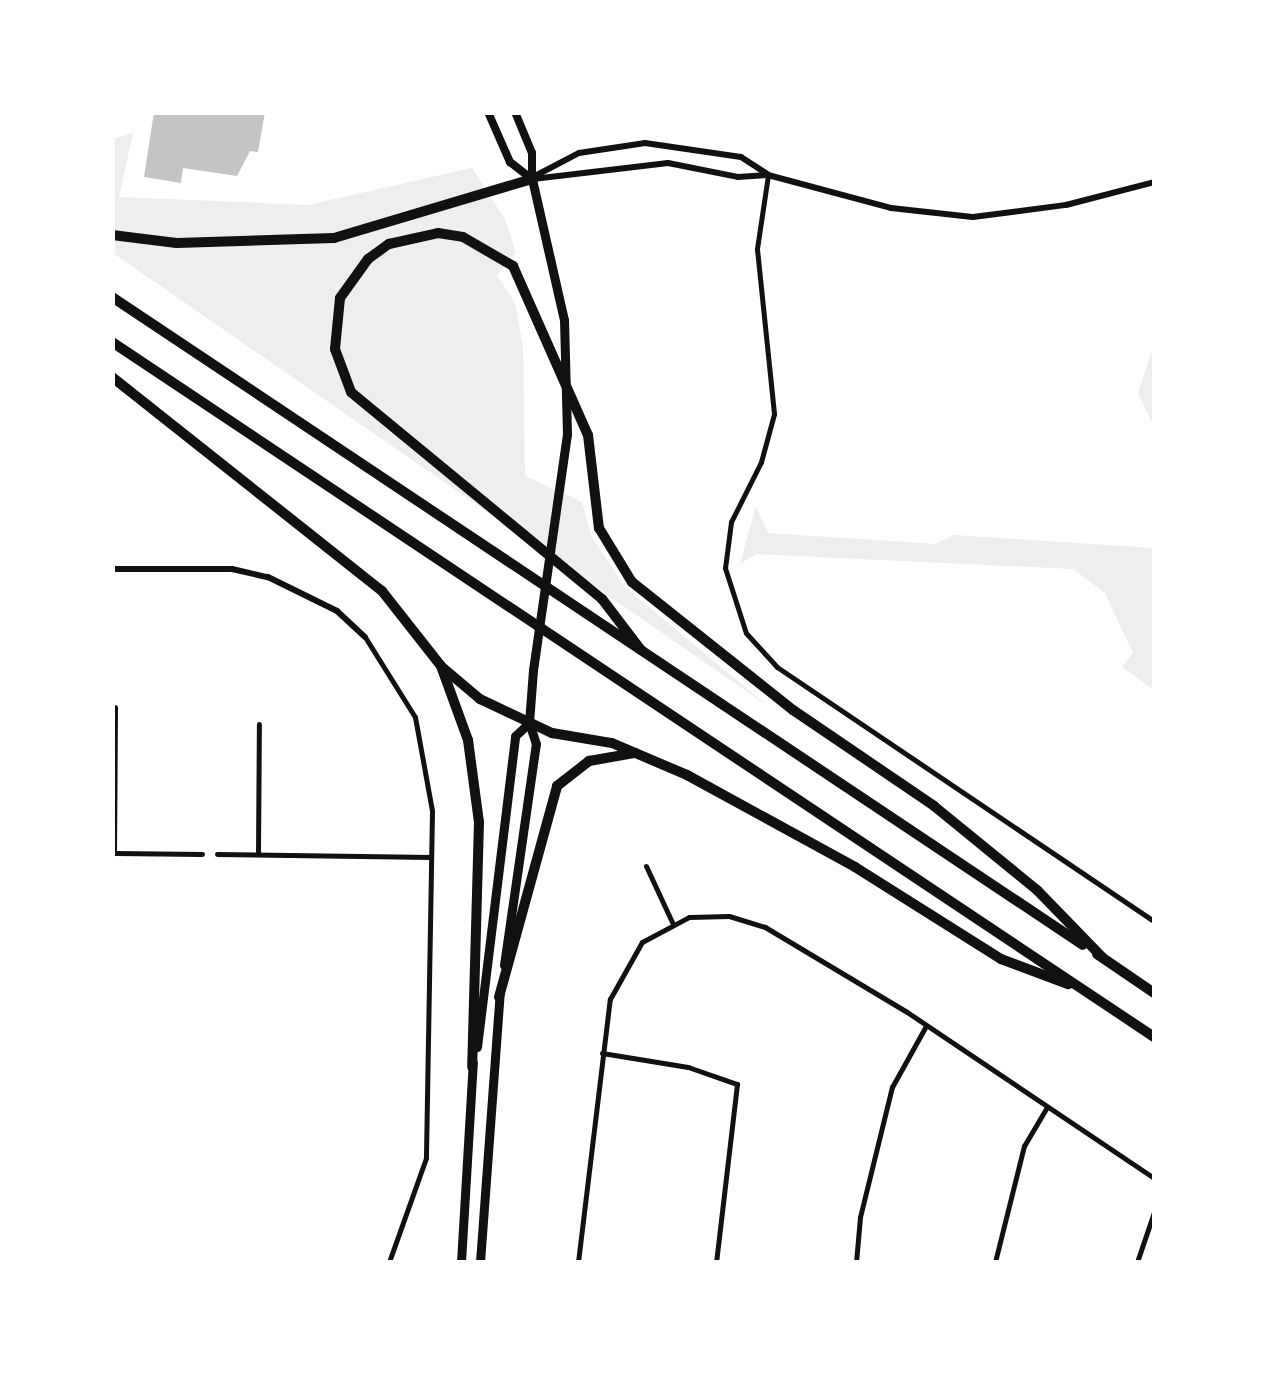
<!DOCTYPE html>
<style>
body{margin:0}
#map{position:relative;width:1267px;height:1375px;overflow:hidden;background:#fff;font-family:"Fira Sans Condensed",sans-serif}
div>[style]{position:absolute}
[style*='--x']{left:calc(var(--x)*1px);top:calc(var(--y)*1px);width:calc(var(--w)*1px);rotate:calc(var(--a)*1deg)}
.green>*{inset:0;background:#eee}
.building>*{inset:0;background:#c4c4c4}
.minor>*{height:5px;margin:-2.5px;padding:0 2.5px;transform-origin:2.5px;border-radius:2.5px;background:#111}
.tertiary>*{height:6px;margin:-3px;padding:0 3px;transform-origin:3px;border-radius:3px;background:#111}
.secondary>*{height:8px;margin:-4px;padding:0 4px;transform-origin:4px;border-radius:4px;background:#111}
.primary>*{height:9px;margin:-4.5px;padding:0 4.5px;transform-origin:4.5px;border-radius:4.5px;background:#111}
.motorway>*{height:10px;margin:-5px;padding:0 5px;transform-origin:5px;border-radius:5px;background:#111}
span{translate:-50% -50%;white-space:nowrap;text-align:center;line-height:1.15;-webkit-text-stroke:8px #fff;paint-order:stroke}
.frame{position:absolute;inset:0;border:115px solid #fff;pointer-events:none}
</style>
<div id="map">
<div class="green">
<div style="clip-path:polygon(133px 133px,119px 197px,308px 205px,472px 168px,505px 219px,516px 253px,497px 275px,515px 303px,523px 347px,525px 476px,582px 502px,591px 535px,625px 587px,768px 706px,113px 253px,113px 139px)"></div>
<div style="clip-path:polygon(1154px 344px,1154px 427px,1138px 393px)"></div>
<div style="clip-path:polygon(756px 506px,768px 533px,935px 544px,954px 535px,1154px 548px,1154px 690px,1122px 667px,1133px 653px,1105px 593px,1073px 569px,756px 554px,740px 564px)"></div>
</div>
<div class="building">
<div style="clip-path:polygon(154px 112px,265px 112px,258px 152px,250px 151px,237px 176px,183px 168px,181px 183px,144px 177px)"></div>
</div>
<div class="minor">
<div style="--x:768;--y:175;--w:75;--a:98.5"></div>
<div style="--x:757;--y:249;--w:166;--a:84.1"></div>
<div style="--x:774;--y:414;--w:50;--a:105.2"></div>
<div style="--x:761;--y:462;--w:67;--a:116.6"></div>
<div style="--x:731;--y:522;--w:46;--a:97.4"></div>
<div style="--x:725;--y:568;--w:68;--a:72.1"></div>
<div style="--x:746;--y:633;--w:46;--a:47.6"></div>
<div style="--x:777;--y:667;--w:455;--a:34"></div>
<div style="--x:365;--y:637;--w:94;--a:58"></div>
<div style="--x:415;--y:717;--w:96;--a:79.7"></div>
<div style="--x:432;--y:811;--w:347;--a:91"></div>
<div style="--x:426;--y:1158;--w:110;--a:109.6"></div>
<div style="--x:114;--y:853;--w:146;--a:-89.6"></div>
<div style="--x:115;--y:853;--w:87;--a:0.7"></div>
<div style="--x:217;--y:854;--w:214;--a:0.8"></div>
<div style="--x:258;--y:854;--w:130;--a:-89.6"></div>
<div style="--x:646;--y:866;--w:62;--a:65.1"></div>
<div style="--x:602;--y:1053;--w:87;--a:9.2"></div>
<div style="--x:688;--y:1067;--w:52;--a:19.1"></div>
<div style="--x:737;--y:1084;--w:179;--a:96.7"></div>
<div style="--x:578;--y:1262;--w:265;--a:-83.1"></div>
<div style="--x:610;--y:999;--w:65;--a:-60.7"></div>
<div style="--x:642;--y:942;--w:53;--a:-28"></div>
<div style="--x:689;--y:917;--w:40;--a:-1.4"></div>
<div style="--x:729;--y:916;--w:38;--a:17"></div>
<div style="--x:765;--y:927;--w:165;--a:30.9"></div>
<div style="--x:907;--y:1012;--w:298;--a:33.9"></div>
<div style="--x:856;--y:1262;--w:45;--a:-84.9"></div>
<div style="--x:860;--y:1217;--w:134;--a:-76.2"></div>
<div style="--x:892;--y:1087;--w:70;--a:-60.9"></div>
<div style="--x:995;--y:1262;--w:120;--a:-76"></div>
<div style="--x:1024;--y:1146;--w:45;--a:-59.5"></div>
<div style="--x:1137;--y:1262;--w:53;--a:-71.2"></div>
</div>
<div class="tertiary">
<div style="--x:533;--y:177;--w:52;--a:-27.6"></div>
<div style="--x:579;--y:153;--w:67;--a:-8.6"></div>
<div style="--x:645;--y:143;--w:97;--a:8.3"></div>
<div style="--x:741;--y:157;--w:31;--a:33"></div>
<div style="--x:533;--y:179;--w:136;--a:-6.8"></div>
<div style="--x:668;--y:163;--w:71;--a:11.3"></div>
<div style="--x:738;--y:177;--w:30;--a:-4"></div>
<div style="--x:768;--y:175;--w:127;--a:15"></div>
<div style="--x:891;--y:208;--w:82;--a:6.3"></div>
<div style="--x:973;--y:217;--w:94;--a:-7.4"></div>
<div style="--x:1066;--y:205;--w:91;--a:-14.6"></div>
<div style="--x:112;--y:569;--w:120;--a:0"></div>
<div style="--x:232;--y:569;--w:37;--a:13"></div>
<div style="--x:268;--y:577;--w:77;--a:26.2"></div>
<div style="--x:337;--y:611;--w:38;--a:43"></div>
</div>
<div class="secondary">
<div style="--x:488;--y:112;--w:55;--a:66.3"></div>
<div style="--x:510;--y:162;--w:28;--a:38"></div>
<div style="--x:515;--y:112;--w:44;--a:67.5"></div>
<div style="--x:532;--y:153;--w:26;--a:90"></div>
</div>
<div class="primary">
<div style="--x:504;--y:965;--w:223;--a:-81.8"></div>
<div style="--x:536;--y:744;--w:22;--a:-108"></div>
<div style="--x:529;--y:723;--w:53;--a:-85.7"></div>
<div style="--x:533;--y:670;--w:238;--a:-81.8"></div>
<div style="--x:567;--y:434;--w:114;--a:-91.5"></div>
<div style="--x:564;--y:320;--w:145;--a:-102.8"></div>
<div style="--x:477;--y:1047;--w:313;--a:-83"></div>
<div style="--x:515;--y:736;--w:19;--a:-43"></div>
<div style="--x:461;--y:1262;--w:200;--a:-86.6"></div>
<div style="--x:480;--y:1262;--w:272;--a:-85.8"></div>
</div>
<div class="motorway">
<div style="--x:112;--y:235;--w:65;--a:7"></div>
<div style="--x:177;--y:243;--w:157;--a:-1.8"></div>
<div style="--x:334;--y:238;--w:207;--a:-16.6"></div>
<div style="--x:112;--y:297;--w:1167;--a:33.72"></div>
<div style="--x:112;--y:342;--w:1253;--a:33.7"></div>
<div style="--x:112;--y:377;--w:345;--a:38.4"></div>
<div style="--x:382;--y:591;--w:95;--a:51.8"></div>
<div style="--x:441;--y:666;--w:79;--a:70"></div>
<div style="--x:468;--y:740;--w:83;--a:82.4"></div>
<div style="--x:479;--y:822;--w:245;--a:91.6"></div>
<div style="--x:641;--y:650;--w:64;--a:-127.4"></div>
<div style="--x:602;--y:599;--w:325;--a:-140.5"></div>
<div style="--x:351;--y:392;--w:46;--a:-110.4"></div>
<div style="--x:335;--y:349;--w:51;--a:-84.4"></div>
<div style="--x:340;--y:298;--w:48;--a:-54.3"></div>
<div style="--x:368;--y:259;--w:26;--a:-36"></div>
<div style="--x:389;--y:244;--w:50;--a:-12.7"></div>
<div style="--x:438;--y:233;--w:25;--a:9"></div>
<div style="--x:463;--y:237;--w:58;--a:30.1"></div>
<div style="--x:513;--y:266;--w:185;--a:66.1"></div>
<div style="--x:588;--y:435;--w:94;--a:83.3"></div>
<div style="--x:599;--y:528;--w:63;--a:58.6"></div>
<div style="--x:632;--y:582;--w:206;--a:38.5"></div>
<div style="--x:793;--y:710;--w:171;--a:34.2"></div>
<div style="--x:934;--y:806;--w:133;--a:39.2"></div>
<div style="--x:1037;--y:890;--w:93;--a:45.9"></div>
<div style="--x:442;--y:667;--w:50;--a:40.1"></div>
<div style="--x:480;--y:699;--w:80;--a:25.3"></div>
<div style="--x:552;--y:733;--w:61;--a:9.5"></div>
<div style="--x:612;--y:743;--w:82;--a:23.1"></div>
<div style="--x:687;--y:775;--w:192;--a:28.7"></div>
<div style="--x:855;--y:867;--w:173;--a:32.2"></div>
<div style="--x:1001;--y:959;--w:72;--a:20.5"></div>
<div style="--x:1097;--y:954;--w:69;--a:34.4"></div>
<div style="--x:499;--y:997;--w:219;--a:-74.6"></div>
<div style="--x:557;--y:786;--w:41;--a:-38"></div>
<div style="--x:589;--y:761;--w:47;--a:-9.9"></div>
</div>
<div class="frame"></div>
</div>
